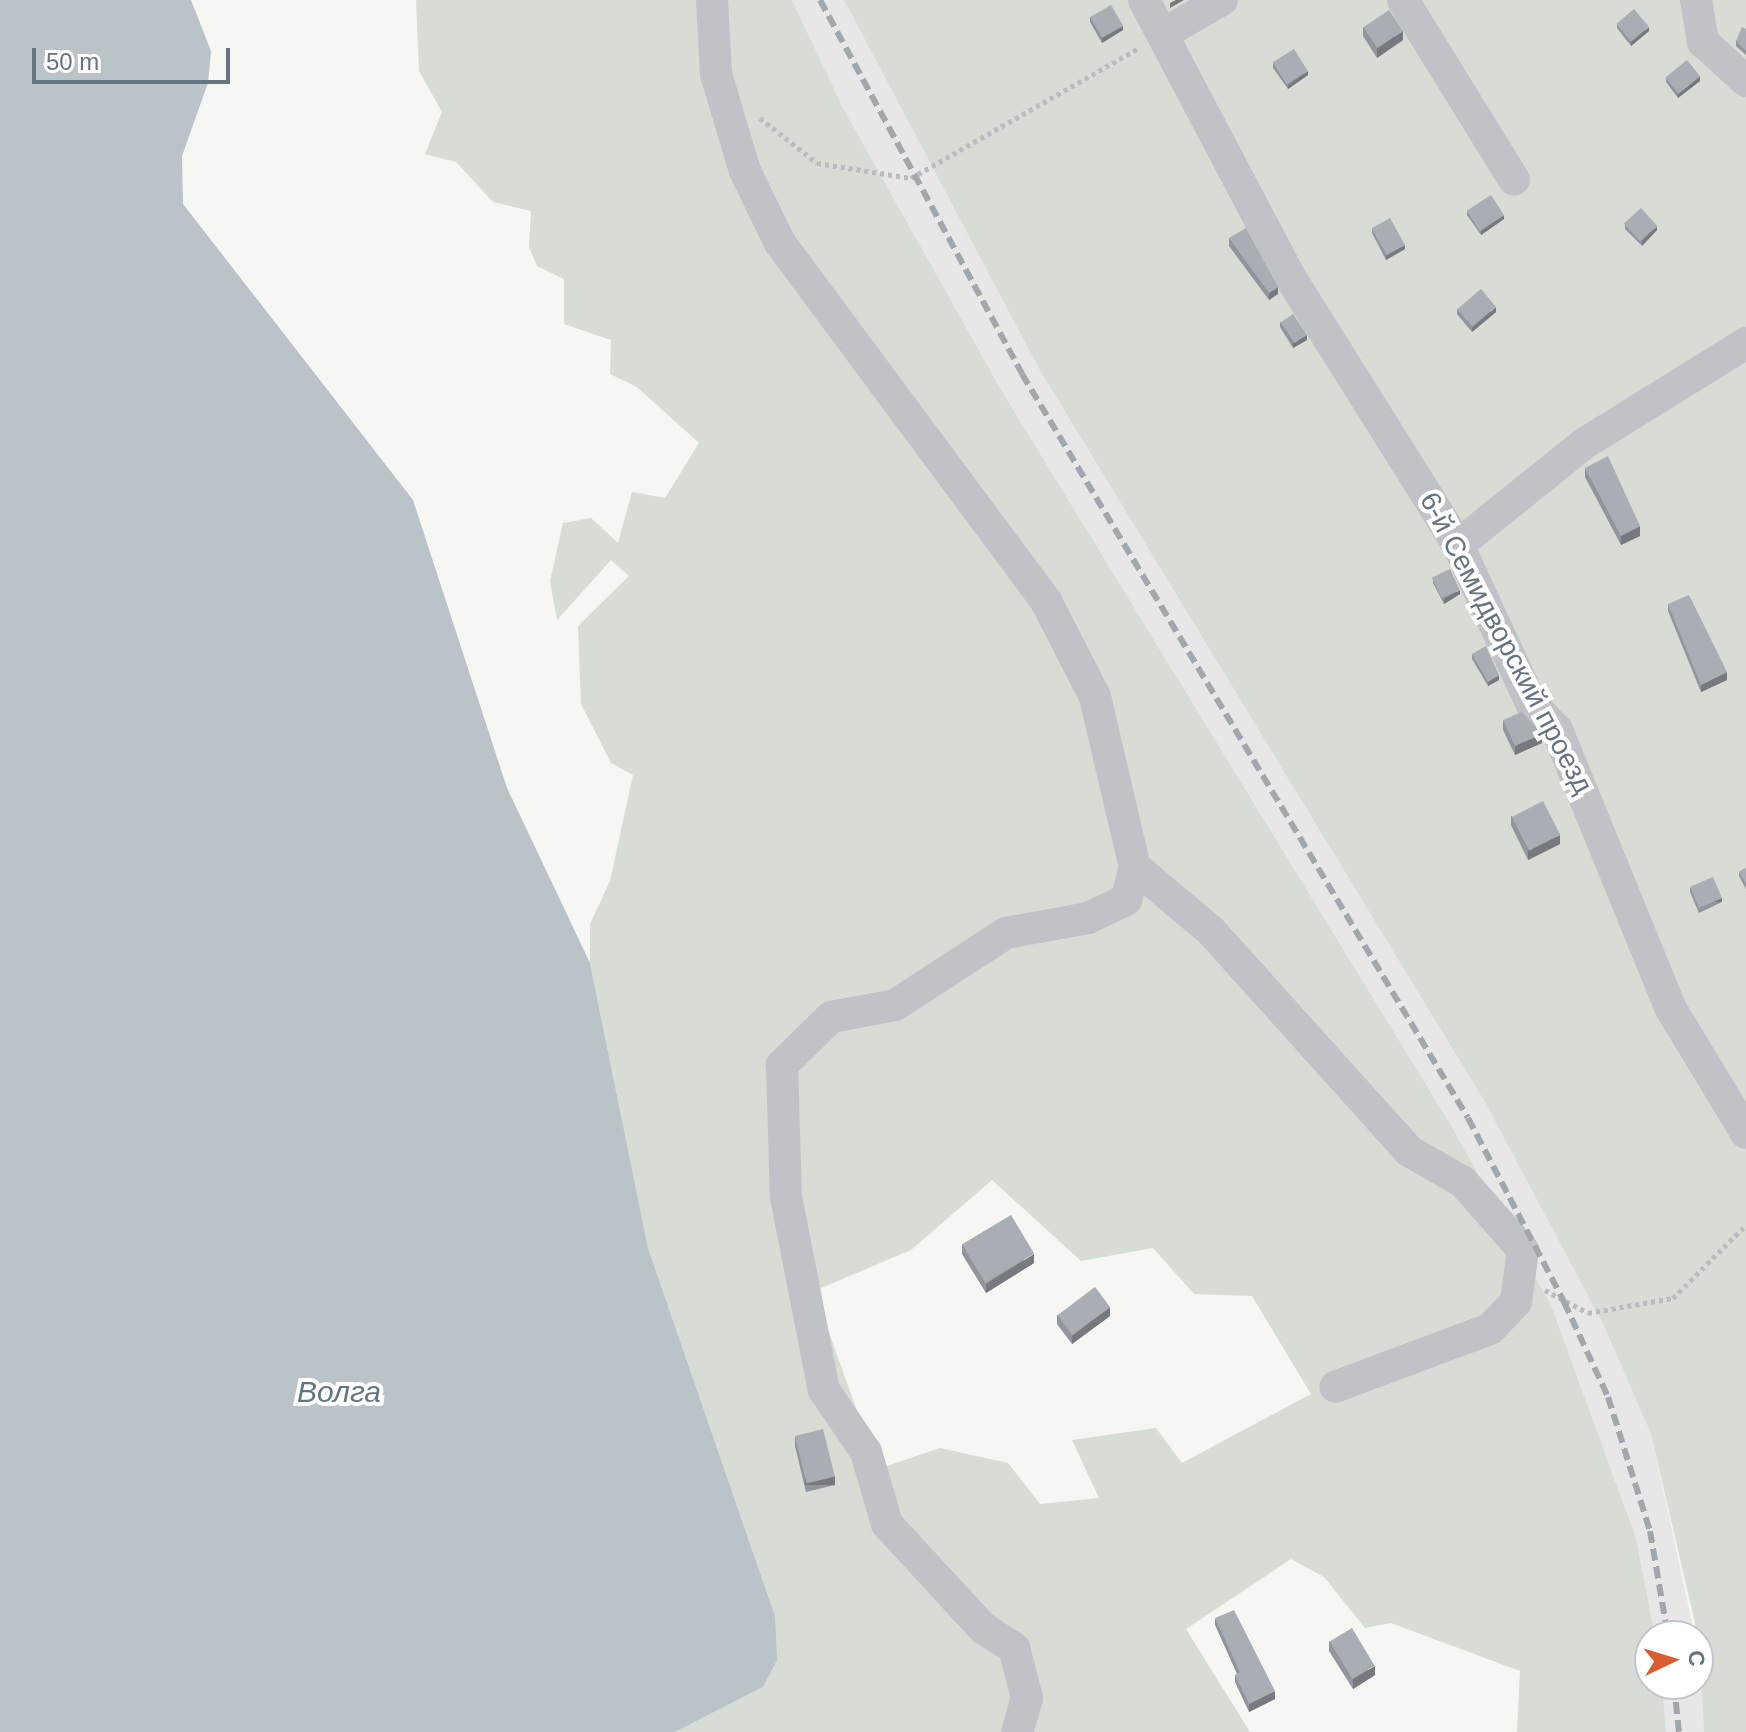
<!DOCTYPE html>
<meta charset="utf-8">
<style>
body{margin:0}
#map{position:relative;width:1746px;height:1732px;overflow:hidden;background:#f6f6f2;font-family:Arial,sans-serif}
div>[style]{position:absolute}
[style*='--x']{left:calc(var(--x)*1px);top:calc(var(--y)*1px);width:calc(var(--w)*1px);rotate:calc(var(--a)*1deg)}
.built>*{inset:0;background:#e6e7e6}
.green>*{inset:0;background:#d7dcd4}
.water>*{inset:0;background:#b9c3c8}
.path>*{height:5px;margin-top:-2.5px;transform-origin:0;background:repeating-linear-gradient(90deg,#b9bbbe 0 4px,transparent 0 8px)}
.minor>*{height:32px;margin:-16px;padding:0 16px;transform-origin:16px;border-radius:16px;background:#bfc2c6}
.rail>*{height:6px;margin-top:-3px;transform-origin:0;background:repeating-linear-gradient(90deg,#a2a7ad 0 12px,transparent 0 18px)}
.wall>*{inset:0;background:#90969b}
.shaded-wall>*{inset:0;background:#767a7e;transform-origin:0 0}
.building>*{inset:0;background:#a8aeb4;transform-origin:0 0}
span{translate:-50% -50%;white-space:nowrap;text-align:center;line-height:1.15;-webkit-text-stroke:8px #fff;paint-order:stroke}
.street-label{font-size:28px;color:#667482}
.water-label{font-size:30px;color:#62767f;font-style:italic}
.north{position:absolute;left:1634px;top:1620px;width:80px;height:80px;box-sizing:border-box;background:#fff;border:2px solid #c2c7cd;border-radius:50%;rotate:86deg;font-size:22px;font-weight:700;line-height:32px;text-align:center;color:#667482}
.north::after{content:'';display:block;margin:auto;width:28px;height:36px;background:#d95e2f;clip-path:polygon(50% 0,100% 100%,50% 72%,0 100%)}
.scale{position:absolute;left:32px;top:48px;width:198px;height:36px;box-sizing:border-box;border:4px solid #667482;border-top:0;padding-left:10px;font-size:24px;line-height:28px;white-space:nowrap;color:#667482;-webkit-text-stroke:6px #fff;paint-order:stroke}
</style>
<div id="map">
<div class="built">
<div style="clip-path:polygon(792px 0,844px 0,1038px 367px,1486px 1104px,1603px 1324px,1651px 1434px,1695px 1636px,1655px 1636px,1636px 1538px,1551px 1305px,1452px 1127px,1003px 393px,844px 110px)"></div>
<div style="clip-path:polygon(1698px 1651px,1704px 1732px,1666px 1732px,1662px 1684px,1698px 1684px)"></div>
</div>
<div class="green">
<div style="clip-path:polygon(evenodd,416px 0,792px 0,844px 110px,1003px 393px,1452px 1127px,1551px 1305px,1636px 1538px,1655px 1636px,1650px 1684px,1662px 1684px,1666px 1732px,1517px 1732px,1520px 1671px,1391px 1623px,1365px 1628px,1324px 1577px,1291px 1559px,1186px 1629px,1250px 1732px,675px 1732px,763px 1687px,775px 1616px,648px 1248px,590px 963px,590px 924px,610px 881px,633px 775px,611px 763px,581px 704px,578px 626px,629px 576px,611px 560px,557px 620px,550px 581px,563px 523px,591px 518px,618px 543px,632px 492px,665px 498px,699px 443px,637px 387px,610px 374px,611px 340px,564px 324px,564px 279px,537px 266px,529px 247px,531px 211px,493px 202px,456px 162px,425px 154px,442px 112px,419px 71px,416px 0,992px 1180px,1081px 1261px,1153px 1248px,1194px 1294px,1252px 1296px,1311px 1394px,1182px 1463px,1156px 1428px,1072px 1440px,1099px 1498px,1040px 1504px,1008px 1463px,940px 1448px,878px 1469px,814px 1291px,911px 1250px,992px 1180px)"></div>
<div style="clip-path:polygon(844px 0,1214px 0,1160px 15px,1552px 739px,1746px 1149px,1746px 1732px,1704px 1732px,1698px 1636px,1651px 1434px,1603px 1324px,1486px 1104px,1038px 367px)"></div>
<div style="clip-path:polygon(1230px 0,1691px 0,1746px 90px,1746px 335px,1456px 529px,1179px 61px,1182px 35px)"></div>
<div style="clip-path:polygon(1703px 0,1746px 0,1746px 73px,1730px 63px)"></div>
<div style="clip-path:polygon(1746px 350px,1746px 1122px,1678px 1004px,1473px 562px,1478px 536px)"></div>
</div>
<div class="water">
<div style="clip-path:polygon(0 0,191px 0,211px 51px,208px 83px,182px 156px,183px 204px,413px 500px,507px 788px,590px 963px,648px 1248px,775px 1616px,777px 1660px,763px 1687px,675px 1732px,0 1732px)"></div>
</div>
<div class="path">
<div style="--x:760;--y:118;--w:73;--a:38.3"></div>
<div style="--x:817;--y:163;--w:95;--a:9.1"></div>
<div style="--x:911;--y:178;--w:260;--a:-29.7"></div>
<div style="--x:1545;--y:1290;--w:49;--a:28.1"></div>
<div style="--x:1588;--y:1313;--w:86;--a:-10"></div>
<div style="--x:1673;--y:1298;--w:103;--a:-45"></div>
</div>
<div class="minor">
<div style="--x:712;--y:0;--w:74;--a:86.9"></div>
<div style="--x:716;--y:74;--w:101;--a:73.4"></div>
<div style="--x:745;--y:171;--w:80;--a:64.1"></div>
<div style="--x:780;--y:243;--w:448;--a:53.4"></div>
<div style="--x:1047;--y:603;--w:106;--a:62.9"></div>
<div style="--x:1095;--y:697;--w:175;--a:76.8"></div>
<div style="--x:1135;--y:867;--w:34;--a:105"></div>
<div style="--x:1126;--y:900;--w:42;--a:154.7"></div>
<div style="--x:1088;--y:918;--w:83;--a:169.6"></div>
<div style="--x:1006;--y:933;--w:132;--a:147"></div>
<div style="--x:895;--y:1005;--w:65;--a:169.4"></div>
<div style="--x:831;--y:1017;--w:69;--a:135.6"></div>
<div style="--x:782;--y:1065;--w:132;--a:88.3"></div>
<div style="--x:786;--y:1197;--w:197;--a:78.9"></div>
<div style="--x:824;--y:1390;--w:75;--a:55.9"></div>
<div style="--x:866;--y:1452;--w:75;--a:73.7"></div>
<div style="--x:887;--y:1524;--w:142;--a:47.3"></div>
<div style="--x:983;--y:1628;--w:37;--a:33"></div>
<div style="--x:1014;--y:1648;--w:52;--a:75.4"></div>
<div style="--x:1027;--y:1698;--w:35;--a:106"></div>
<div style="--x:1144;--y:0;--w:313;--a:62.2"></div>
<div style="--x:1290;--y:277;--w:316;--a:57.9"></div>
<div style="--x:1458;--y:545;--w:174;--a:65.2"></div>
<div style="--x:1531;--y:703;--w:37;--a:46"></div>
<div style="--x:1557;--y:730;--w:301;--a:67.8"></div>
<div style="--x:1671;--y:1009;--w:145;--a:58.8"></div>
<div style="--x:1403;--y:0;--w:211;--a:58.3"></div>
<div style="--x:1696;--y:0;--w:43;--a:80.5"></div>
<div style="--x:1703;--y:42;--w:58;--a:42.2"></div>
<div style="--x:1163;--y:34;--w:68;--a:-30"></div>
<div style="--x:1458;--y:545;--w:163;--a:-38.8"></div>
<div style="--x:1585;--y:443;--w:190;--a:-31.8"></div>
<div style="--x:1135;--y:867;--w:99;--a:40.1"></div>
<div style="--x:1211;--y:931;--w:296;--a:48"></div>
<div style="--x:1409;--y:1151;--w:62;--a:29.9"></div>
<div style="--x:1463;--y:1182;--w:91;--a:48.6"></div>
<div style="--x:1523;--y:1250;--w:52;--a:97.7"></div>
<div style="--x:1516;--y:1302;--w:37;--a:134"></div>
<div style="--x:1490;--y:1329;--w:165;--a:159.5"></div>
</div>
<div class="rail">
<div style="--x:820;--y:0;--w:425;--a:61.6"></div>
<div style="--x:1022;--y:374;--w:867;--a:59.06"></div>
<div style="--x:1468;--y:1118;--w:208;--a:62.4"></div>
<div style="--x:1564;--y:1302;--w:105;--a:65.1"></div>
<div style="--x:1608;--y:1397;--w:140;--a:72.6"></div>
<div style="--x:1650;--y:1531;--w:107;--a:80.3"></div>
<div style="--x:1674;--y:1684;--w:48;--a:84.1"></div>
</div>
<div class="wall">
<div style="clip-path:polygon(1090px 17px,1123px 30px,1102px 43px,1090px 22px)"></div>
<div style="clip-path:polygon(1617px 24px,1649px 31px,1631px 46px,1617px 28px)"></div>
<div style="clip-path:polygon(1363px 27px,1403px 40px,1377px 58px,1363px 36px)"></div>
<div style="clip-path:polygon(1746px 29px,1746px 55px,1736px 46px,1736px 41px)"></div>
<div style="clip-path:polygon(1273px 63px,1308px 75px,1288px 89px,1273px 68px)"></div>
<div style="clip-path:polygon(1666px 78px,1700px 81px,1678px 98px,1666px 82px)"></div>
<div style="clip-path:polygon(1467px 211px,1504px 219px,1481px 235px,1467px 215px)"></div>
<div style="clip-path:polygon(1625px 224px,1657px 230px,1642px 246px,1625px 229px)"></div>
<div style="clip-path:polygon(1372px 229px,1405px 249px,1386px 260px,1372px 233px)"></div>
<div style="clip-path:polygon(1229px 238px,1278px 294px,1269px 300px,1229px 246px)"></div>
<div style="clip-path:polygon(1457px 309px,1496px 312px,1472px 332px,1457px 314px)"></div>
<div style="clip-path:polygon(1280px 322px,1307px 340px,1293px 348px,1280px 327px)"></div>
<div style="clip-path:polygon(1585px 468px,1640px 536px,1621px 545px,1585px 477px)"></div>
<div style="clip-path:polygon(1433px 579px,1460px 594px,1444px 604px,1433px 583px)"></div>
<div style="clip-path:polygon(1668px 604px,1727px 680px,1701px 692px,1668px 611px)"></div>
<div style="clip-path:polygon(1472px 654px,1499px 680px,1488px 686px,1472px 659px)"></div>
<div style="clip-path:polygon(1503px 720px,1542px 743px,1515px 755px,1503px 730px)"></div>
<div style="clip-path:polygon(1511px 816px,1560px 844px,1528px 860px,1511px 825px)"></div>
<div style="clip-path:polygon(1746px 868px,1746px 889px,1739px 876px,1739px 872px)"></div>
<div style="clip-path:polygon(1690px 888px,1722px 902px,1699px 913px,1690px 892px)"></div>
<div style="clip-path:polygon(962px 1245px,1034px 1263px,986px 1293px,962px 1254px)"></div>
<div style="clip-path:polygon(1057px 1315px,1110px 1316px,1072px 1344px,1057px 1324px)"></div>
<div style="clip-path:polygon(795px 1436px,835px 1485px,806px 1492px,795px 1446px)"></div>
<div style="clip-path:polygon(1215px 1618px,1275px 1699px,1249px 1712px,1235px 1682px,1235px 1675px,1237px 1674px,1215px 1625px)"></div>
<div style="clip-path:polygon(1329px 1641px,1375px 1675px,1353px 1689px,1329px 1651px)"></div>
</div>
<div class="shaded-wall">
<div style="clip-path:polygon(1176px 0,1184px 0,1170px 8px,1170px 3px)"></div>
<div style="clip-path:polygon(1123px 26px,1123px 30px,1102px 43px,1102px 38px)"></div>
<div style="clip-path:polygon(1649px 27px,1649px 31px,1631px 46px,1631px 42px)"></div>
<div style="clip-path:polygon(1403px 31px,1403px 40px,1377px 58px,1377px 48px)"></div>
<div style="clip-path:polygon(1308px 71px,1308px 75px,1288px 89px,1288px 85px)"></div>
<div style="clip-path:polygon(1700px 76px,1700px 81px,1678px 98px,1678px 94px)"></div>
<div style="clip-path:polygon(1504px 215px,1504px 219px,1481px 235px,1481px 231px)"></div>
<div style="clip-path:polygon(1657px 226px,1657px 230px,1642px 246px,1642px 241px)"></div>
<div style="clip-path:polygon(1405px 245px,1405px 249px,1386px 260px,1386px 255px)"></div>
<div style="clip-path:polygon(1278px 287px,1278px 294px,1269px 300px,1269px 293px)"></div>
<div style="clip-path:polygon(1496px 307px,1496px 312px,1472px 332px,1472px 328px)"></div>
<div style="clip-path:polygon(1307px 335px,1307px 340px,1293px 348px,1293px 343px)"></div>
<div style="clip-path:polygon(1640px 526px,1640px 536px,1621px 545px,1621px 536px)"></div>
<div style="clip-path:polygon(1460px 590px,1460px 594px,1444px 604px,1444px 599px)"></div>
<div style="clip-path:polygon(1727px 672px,1727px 680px,1701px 692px,1701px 685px)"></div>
<div style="clip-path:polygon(1499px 675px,1499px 680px,1488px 686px,1488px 682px)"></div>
<div style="clip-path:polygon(1542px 734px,1542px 743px,1515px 755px,1515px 746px)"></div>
<div style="clip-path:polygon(1560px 835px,1560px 844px,1528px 860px,1528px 850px)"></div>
<div style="left:1722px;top:898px;width:4px;height:25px;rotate:90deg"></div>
<div style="clip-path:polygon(1034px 1254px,1034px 1263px,986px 1293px,986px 1284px)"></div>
<div style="clip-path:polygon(1110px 1307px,1110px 1316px,1072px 1344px,1072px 1335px)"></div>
<div style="left:835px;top:1476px;width:9px;height:30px;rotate:90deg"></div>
<div style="clip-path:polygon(1375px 1666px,1375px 1675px,1353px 1689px,1353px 1679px)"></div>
<div style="clip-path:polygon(1275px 1691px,1275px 1699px,1249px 1712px,1249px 1704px)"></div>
</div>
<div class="building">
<div style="left:1111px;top:5px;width:24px;height:24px;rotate:60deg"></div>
<div style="left:1634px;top:9px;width:23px;height:23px;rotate:50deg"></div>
<div style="left:1389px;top:10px;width:25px;height:31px;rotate:56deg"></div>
<div style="clip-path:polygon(1742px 27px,1746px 29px,1746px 51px,1736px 41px)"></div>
<div style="left:1294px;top:49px;width:26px;height:25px;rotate:58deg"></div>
<div style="left:1687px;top:60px;width:21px;height:28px;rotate:51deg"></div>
<div style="left:1491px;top:195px;width:24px;height:29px;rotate:57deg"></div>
<div style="left:1641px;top:208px;width:24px;height:23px;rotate:48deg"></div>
<div style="left:1390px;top:218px;width:31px;height:21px;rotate:61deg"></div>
<div style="clip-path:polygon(1246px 228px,1278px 287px,1269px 293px,1229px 238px)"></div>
<div style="left:1481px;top:289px;width:23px;height:31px;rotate:50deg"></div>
<div style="left:1293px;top:314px;width:25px;height:15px;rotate:56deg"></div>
<div style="clip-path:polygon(1608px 456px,1640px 526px,1621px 536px,1585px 468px)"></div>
<div style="left:1450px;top:569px;width:23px;height:20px;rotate:65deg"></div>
<div style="clip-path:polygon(1689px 595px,1727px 672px,1701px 685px,1668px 604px)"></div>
<div style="clip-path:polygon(1486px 646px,1499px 675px,1488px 682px,1472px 654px)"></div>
<div style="clip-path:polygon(1522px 712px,1542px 734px,1515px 746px,1503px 720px)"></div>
<div style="left:1543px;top:801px;width:38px;height:35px;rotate:63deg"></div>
<div style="clip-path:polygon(1746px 868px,1746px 884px,1739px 872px)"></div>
<div style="left:1713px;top:877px;width:23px;height:25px;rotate:67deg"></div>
<div style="left:1011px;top:1215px;width:45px;height:57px;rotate:59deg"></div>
<div style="left:1095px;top:1287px;width:25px;height:47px;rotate:53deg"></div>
<div style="left:823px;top:1429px;width:49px;height:29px;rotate:76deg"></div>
<div style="clip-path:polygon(1234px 1610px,1275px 1691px,1249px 1704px,1235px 1675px,1240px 1672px,1215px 1618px)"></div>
<div style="left:1352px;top:1628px;width:44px;height:26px;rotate:59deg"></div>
</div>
<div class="street-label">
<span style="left:1506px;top:643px;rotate:62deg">6-й Семидворский проезд</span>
</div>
<div class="water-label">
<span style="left:339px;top:1392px">Волга</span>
</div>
<div class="north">С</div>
<div class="scale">50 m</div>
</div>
